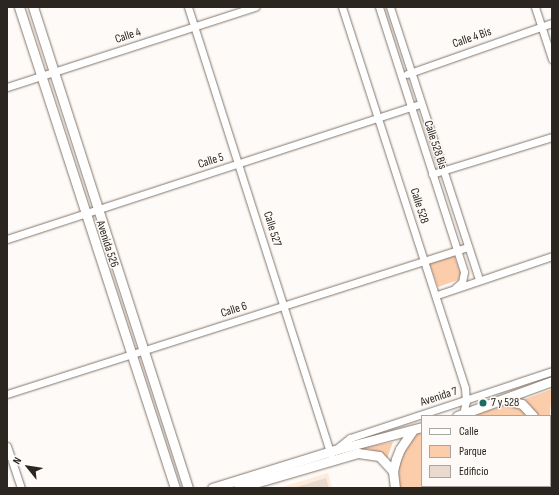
<!DOCTYPE html>
<style>
body{margin:0}
#map{position:relative;width:559px;height:495px;overflow:hidden;background:#fdfaf7;font-family:"Sofia Sans Condensed",sans-serif}
div>[style]{position:absolute}
[style*='--x']{left:calc(var(--x)*1px);top:calc(var(--y)*1px);width:calc(var(--w)*1px);rotate:calc(var(--a)*1deg)}
.built>*{inset:0;background:#feebdd}
.green>*{inset:0;background:#fccdab}
.building>*{inset:0;background:#ead9cd}
.roads{filter:drop-shadow(0 0 1px #84756a) drop-shadow(0 0 1px #84756a)}
.minor>*{height:7px;margin:-3.5px;padding:0 3.5px;transform-origin:3.5px;border-radius:3.5px;background:#fff}
.major>*{height:9px;margin:-4.5px;padding:0 4.5px;transform-origin:4.5px;border-radius:4.5px;background:#fff}
.dots>*{width:11px;height:11px;translate:-50% -50%;box-sizing:border-box;border:2px solid #fdfaf7;border-radius:50%}
span{translate:-50% -50%;white-space:nowrap;text-align:center;line-height:1.15;-webkit-text-stroke:3px #fdfaf7;paint-order:stroke}
.street-label{font-size:12px;color:#2c2621}
.poi-label{font-size:12px;color:#2c2621}
.left{translate:0 -50%;text-align:left}
.frame{position:absolute;inset:0;border:8px solid #2c2621;pointer-events:none}
.legend{position:absolute;left:421px;top:415px;width:130px;height:72px;box-sizing:border-box;background:#fdfaf7;border:1px solid #a9a5a1;margin:0;padding:5px 7px;list-style:none;font-size:12px;color:#2c2621}
.legend li{display:flex;align-items:center;gap:8px;height:20px}
.legend b{width:20px;border:1px solid #a9a5a1}
.north{position:absolute;left:8px;top:447px;width:40px;height:40px;-webkit-text-stroke:3px #fdfaf7;paint-order:stroke;rotate:300deg;font-size:11px;font-weight:700;line-height:16px;text-align:center;color:#2c2621}
.north::after{content:'';display:block;margin:auto;width:14px;height:18px;background:#2c2621;clip-path:polygon(50% 0,100% 100%,50% 72%,0 100%)}
</style>
<div id="map">
<div class="built">
<div style="clip-path:polygon(328px 473px,332px 488px,279px 488px)"></div>
</div>
<div class="green">
<div style="clip-path:polygon(453px 253px,461px 274px,458px 280px,438px 287px,429px 262px)"></div>
<div style="clip-path:polygon(552px 389px,550px 416px,537px 416px,530px 405px,520px 401px)"></div>
<div style="clip-path:polygon(508px 404px,524px 411px,528px 416px,472px 416px)"></div>
<div style="clip-path:polygon(422px 432px,422px 486px,489px 486px,400px 488px,398px 467px,402px 450px,413px 435px)"></div>
<div style="clip-path:polygon(393px 442px,387px 459px,378px 452px,368px 449px,342px 452px)"></div>
</div>
<div class="building">
<div style="clip-path:polygon(326px 478px,329px 488px,298px 488px,297px 487px)"></div>
</div>
<div class="roads">
<div class="minor">
<div style="--x:188;--y:7;--w:470;--a:72.3"></div>
<div style="--x:342;--y:7;--w:400;--a:72.1"></div>
<div style="--x:465;--y:388;--w:13;--a:86"></div>
<div style="--x:466;--y:401;--w:13;--a:103"></div>
<div style="--x:379;--y:7;--w:278;--a:72.2"></div>
<div style="--x:464;--y:272;--w:10;--a:101"></div>
<div style="--x:462;--y:282;--w:9;--a:139"></div>
<div style="--x:390;--y:7;--w:286;--a:71.9"></div>
<div style="--x:535;--y:7;--w:55;--a:71.9"></div>
<div style="--x:407;--y:74;--w:154;--a:-19.4"></div>
<div style="--x:7;--y:87;--w:261;--a:-17.9"></div>
<div style="--x:432;--y:174;--w:126;--a:-17.1"></div>
<div style="--x:7;--y:239;--w:435;--a:-18.1"></div>
<div style="--x:437;--y:295;--w:121;--a:-18.7"></div>
<div style="--x:7;--y:394;--w:484;--a:-17.7"></div>
<div style="--x:7;--y:446;--w:44;--a:71.6"></div>
<div style="--x:335;--y:450;--w:19;--a:-39"></div>
<div style="--x:350;--y:438;--w:213;--a:-18.3"></div>
</div>
<div class="major">
<div style="--x:19;--y:7;--w:506;--a:72.03"></div>
<div style="--x:33;--y:7;--w:505;--a:72.14"></div>
<div style="--x:506;--y:400;--w:16;--a:14"></div>
<div style="--x:522;--y:404;--w:16;--a:47"></div>
<div style="--x:457;--y:416;--w:101;--a:-20.2"></div>
<div style="--x:550;--y:424;--w:3;--a:-45"></div>
<div style="--x:212;--y:488;--w:129;--a:-17.2"></div>
<div style="--x:335;--y:450;--w:90;--a:-14.8"></div>
<div style="--x:238;--y:488;--w:125;--a:-16.3"></div>
<div style="--x:358;--y:453;--w:21;--a:8"></div>
<div style="--x:379;--y:456;--w:21;--a:47"></div>
<div style="--x:395;--y:488;--w:17;--a:-97"></div>
<div style="--x:393;--y:471;--w:12;--a:-76"></div>
<div style="--x:396;--y:459;--w:11;--a:-68"></div>
<div style="--x:400;--y:449;--w:23;--a:-56"></div>
<div style="--x:496;--y:488;--w:3;--a:-45"></div>
</div>
</div>
<div class="dots">
<div style="left:483px;top:403px;background:#1d6964"></div>
</div>
<div class="street-label">
<span style="left:128px;top:36px;rotate:-18deg">Calle 4</span>
<span style="left:472px;top:38px;rotate:-19deg">Calle 4 Bis</span>
<span style="left:435px;top:145px;rotate:72deg">Calle 528 Bis</span>
<span style="left:211px;top:161px;rotate:-18deg">Calle 5</span>
<span style="left:419px;top:206px;rotate:72deg">Calle 528</span>
<span style="left:272px;top:229px;rotate:73deg">Calle 527</span>
<span style="left:107px;top:244px;rotate:72deg">Avenida 526</span>
<span style="left:234px;top:310px;rotate:-18deg">Calle 6</span>
<span style="left:439px;top:397px;rotate:-18deg">Avenida 7</span>
</div>
<div class="poi-label">
<span class="left" style="left:491px;top:403px">7 y 528</span>
</div>
<div class="frame"></div>
<ul class="legend">
<li><b style="height:5px;background:#fff"></b>Calle</li>
<li><b style="height:11px;background:#fccdab"></b>Parque</li>
<li><b style="height:11px;background:#ead9cd"></b>Edificio</li>
</ul>
<div class="north">N</div>
</div>
